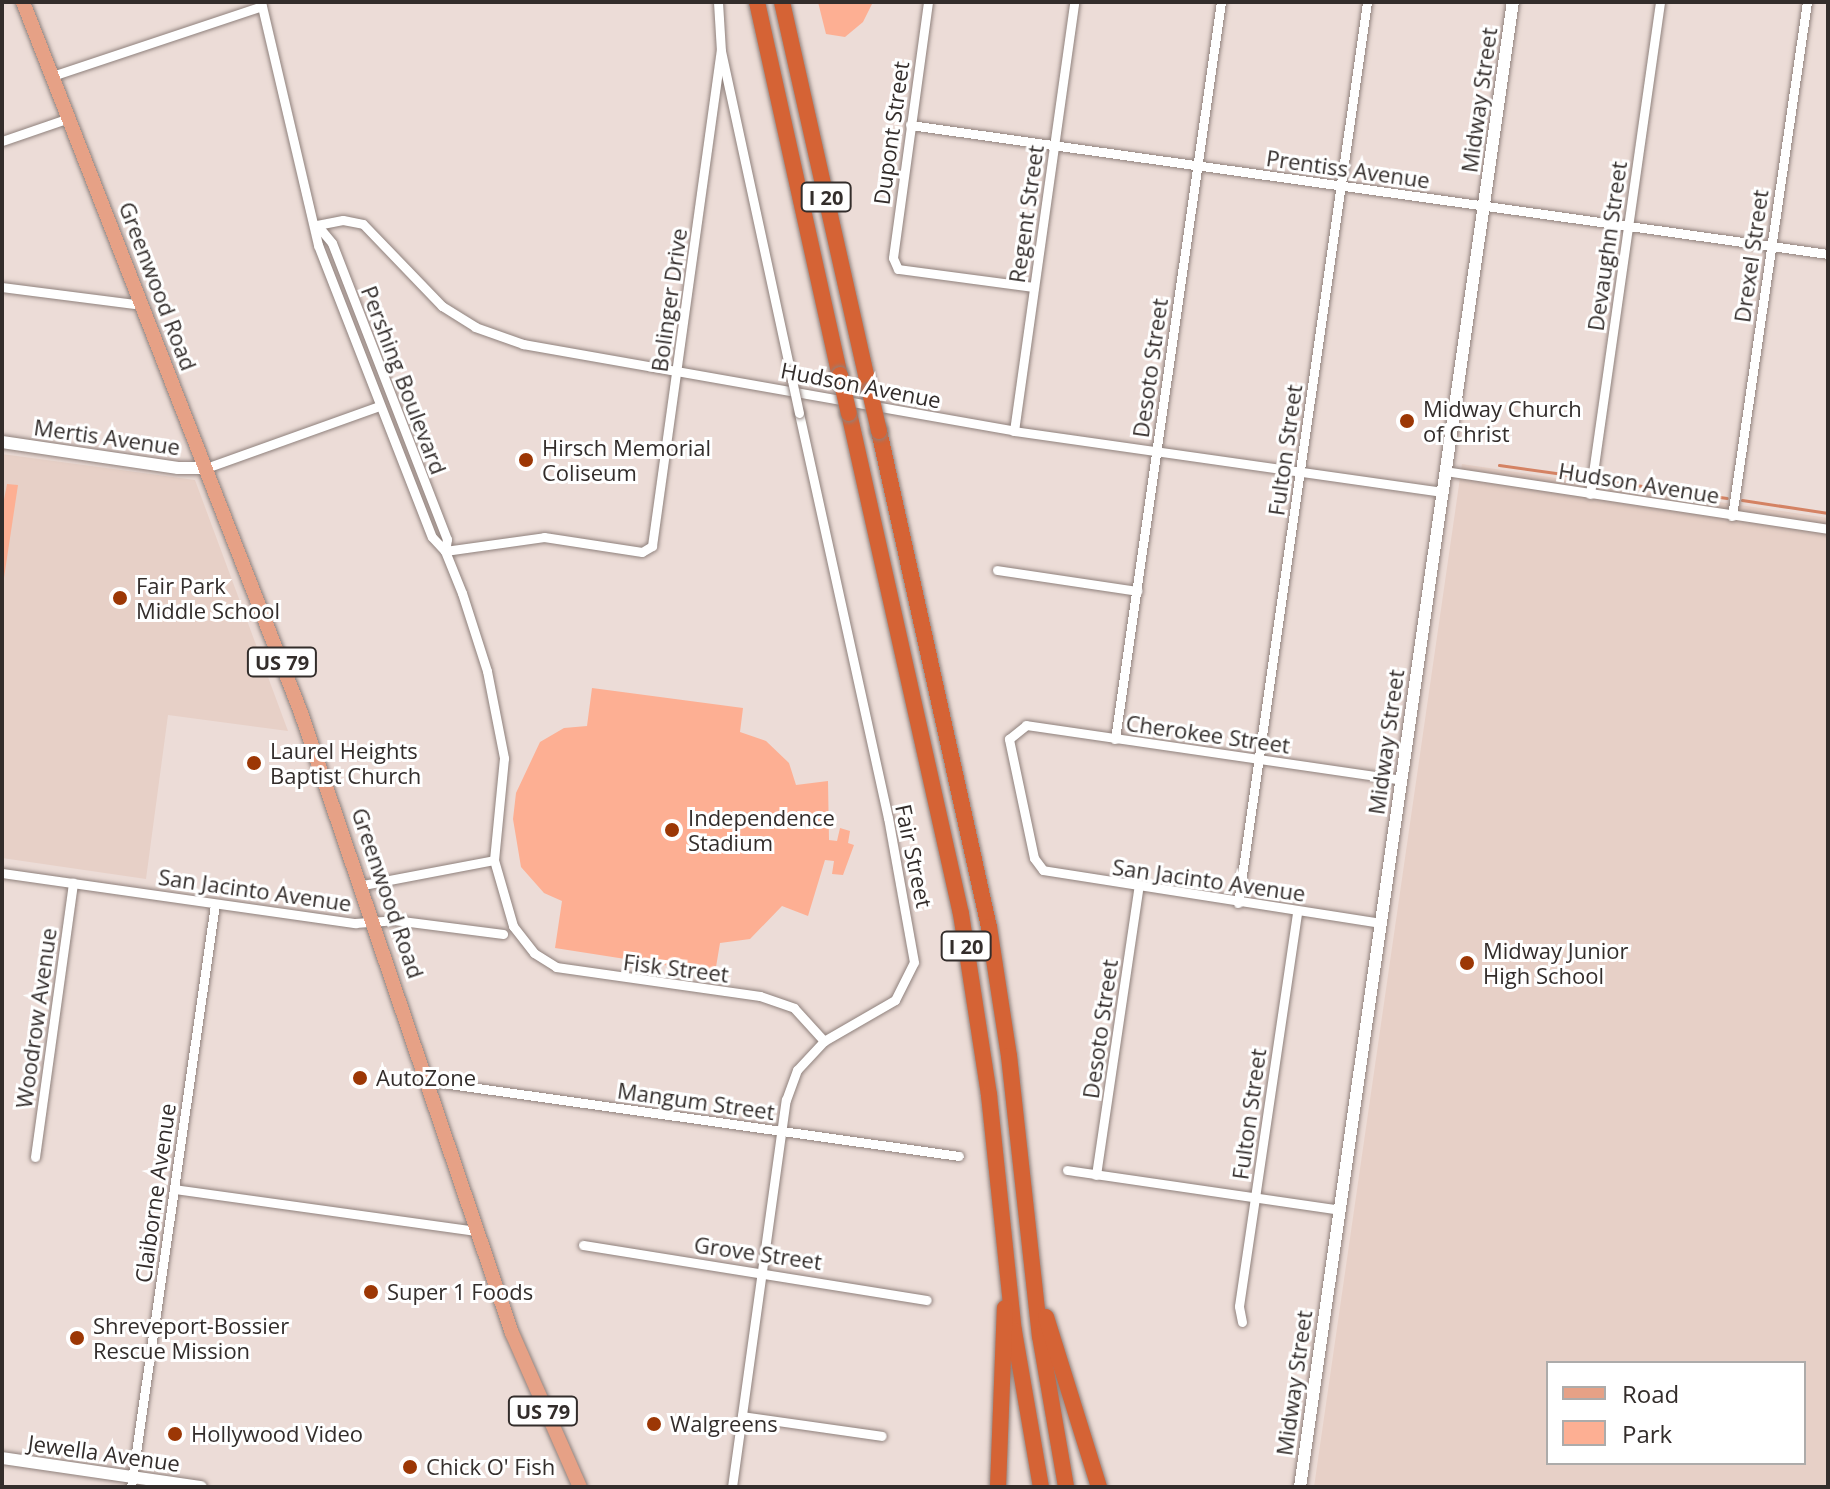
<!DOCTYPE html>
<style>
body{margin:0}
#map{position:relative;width:1830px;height:1489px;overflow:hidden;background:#ecdcd7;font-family:"Open Sans",sans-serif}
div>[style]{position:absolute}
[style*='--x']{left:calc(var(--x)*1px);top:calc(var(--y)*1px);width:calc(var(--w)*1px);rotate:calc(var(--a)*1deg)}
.built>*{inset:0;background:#e7d0c7}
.green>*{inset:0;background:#fdaf93}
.stream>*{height:3px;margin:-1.5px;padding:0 1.5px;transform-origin:1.5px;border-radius:1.5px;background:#d48263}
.roads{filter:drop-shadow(0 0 2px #8f817c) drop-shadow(0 0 2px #8f817c)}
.street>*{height:9px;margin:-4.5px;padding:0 4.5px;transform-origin:4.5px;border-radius:4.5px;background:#fff}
.secondary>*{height:12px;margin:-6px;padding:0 6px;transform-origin:6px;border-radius:6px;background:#fff}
.primary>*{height:14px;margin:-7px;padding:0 7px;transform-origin:7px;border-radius:7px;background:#e6a186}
.highway>*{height:16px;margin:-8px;padding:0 8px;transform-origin:8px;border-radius:8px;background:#d56335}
.bridges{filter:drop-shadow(0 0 2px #8f817c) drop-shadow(0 0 2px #8f817c)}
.street-bridge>*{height:9px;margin:-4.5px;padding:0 4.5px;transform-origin:4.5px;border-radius:4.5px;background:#fff}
.highway-bridge>*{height:16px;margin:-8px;padding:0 8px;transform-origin:8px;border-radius:8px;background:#d56335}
.dots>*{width:22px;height:22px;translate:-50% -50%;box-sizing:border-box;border:4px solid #fff;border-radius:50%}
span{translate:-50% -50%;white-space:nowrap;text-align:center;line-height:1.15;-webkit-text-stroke:6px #fff;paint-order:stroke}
.shield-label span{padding:2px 6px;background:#fff;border:2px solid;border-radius:6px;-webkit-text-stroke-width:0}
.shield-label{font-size:20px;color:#332d2b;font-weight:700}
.street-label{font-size:22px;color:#332d2b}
.poi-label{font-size:22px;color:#332d2b}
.left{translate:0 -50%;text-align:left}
.frame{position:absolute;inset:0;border:4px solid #332d2b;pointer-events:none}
.legend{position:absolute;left:1546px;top:1361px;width:260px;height:104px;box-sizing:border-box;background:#fff;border:2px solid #adabaa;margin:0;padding:10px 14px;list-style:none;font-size:24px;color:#332d2b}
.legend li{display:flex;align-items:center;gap:16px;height:40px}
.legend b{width:40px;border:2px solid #adabaa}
</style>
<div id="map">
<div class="built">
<div style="clip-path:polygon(2px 454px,195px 480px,288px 731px,168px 715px,146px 879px,2px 858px)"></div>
<div style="clip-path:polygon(evenodd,1462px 464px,1828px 518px,1828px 1487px,1314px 1487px,1462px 464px,1548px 1363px,1804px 1363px,1804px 1463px,1548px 1463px,1548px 1363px)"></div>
</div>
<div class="green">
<div style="clip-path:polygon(818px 2px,873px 2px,863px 22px,845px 37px,826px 34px)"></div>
<div style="clip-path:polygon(7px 484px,18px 485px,2px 591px,2px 510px)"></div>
<div style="clip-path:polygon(592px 688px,743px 708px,740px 732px,766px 741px,789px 763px,796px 785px,828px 781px,829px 840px,837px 841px,840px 828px,850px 831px,848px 843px,854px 845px,843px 875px,832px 874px,834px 861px,825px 860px,808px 916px,782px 906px,750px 939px,720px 943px,715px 973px,555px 948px,562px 901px,544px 893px,521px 867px,513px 819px,516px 793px,540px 742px,564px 728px,587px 726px)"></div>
</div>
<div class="stream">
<div style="--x:1499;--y:465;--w:86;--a:8"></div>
<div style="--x:1600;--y:480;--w:128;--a:8.1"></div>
<div style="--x:1742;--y:500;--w:87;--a:8.6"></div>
</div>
<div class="roads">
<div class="street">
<div style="--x:261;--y:2;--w:250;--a:76.8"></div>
<div style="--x:318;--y:245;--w:313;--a:68.7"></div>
<div style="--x:432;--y:537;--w:19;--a:47"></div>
<div style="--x:445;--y:551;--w:45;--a:68"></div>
<div style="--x:462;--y:593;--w:82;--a:72.2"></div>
<div style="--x:487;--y:671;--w:89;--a:78.9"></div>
<div style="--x:504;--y:758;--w:102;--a:95.6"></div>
<div style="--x:494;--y:860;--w:69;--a:73.9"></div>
<div style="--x:513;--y:926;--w:34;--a:52"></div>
<div style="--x:534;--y:953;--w:26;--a:32"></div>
<div style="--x:556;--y:967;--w:206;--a:8.1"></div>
<div style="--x:760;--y:996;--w:36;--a:19"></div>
<div style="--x:794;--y:1008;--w:45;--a:47.7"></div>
<div style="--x:718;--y:2;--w:49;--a:86.5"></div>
<div style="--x:721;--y:51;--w:327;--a:77.8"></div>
<div style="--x:928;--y:2;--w:258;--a:97.8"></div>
<div style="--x:893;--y:258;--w:12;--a:66"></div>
<div style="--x:898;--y:269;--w:136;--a:7.6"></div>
<div style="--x:52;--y:76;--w:221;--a:-18.4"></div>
<div style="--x:910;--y:125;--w:927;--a:8"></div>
<div style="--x:2;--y:141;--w:71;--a:-18.9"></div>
<div style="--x:317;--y:225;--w:26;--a:-11"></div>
<div style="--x:343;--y:220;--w:20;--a:11"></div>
<div style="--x:363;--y:224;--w:114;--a:46.1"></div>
<div style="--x:442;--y:306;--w:39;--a:32"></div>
<div style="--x:475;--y:327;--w:51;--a:19.5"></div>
<div style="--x:523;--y:344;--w:499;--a:10"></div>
<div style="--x:1014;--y:431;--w:432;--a:8.1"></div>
<div style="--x:317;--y:225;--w:23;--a:50"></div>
<div style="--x:332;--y:243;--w:318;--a:68.8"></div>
<div style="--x:447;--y:539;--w:12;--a:99"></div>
<div style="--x:2;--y:287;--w:141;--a:7.3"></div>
<div style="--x:1014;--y:431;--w:433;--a:-82"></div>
<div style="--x:206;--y:468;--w:184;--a:-19.7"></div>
<div style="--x:1445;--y:471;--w:387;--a:8.6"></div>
<div style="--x:1590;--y:494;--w:497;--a:-81.9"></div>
<div style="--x:1732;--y:516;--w:519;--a:-81.7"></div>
<div style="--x:445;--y:551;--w:100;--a:-8"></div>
<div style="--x:544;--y:537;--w:99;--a:8.7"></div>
<div style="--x:642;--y:552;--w:12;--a:-31"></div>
<div style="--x:652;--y:546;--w:500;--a:-82.1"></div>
<div style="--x:997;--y:570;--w:142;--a:8.5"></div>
<div style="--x:1115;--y:739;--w:745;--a:-81.82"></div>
<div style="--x:2;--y:873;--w:357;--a:8.1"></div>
<div style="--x:355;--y:923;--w:39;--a:-4"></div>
<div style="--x:394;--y:920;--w:110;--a:7.3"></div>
<div style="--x:363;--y:885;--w:133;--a:-10.8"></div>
<div style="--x:1238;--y:903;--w:910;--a:-81.85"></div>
<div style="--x:1381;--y:923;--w:342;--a:-171.1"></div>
<div style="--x:1043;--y:870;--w:15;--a:-127"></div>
<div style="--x:1034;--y:858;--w:122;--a:-101.9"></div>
<div style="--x:1009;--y:739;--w:22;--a:-39"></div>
<div style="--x:1026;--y:725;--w:379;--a:8.3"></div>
<div style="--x:428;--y:1081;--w:536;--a:8.04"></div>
<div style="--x:35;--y:1157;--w:277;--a:-82.1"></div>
<div style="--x:1067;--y:1170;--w:276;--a:8.3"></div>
<div style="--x:1096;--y:1175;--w:289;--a:-81.6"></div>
<div style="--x:174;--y:1189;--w:306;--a:7.9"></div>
<div style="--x:583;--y:1245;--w:348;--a:9.1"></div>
<div style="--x:1242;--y:1322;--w:16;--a:-101"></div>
<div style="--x:1239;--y:1306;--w:399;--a:-81.6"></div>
<div style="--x:742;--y:1416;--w:141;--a:8.1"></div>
<div style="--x:131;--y:1487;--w:589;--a:-81.8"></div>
<div style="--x:732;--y:1487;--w:391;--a:-82.1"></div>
<div style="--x:786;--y:1100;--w:32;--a:-70"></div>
<div style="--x:797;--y:1070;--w:40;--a:-47"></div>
<div style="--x:824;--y:1041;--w:82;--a:-30"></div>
<div style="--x:895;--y:1000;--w:42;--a:-63.4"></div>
<div style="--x:914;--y:962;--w:146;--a:-100.2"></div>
<div style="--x:888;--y:818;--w:415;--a:-102.4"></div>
</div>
<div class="secondary">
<div style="--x:2;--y:442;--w:178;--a:8.4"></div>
<div style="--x:178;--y:468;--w:28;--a:0"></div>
<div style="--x:2;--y:1458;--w:201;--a:8.3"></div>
<div style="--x:1300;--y:1487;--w:1500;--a:-81.84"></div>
</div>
<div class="primary">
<div style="--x:23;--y:2;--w:763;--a:68.64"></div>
<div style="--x:301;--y:713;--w:655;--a:71.21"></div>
<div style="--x:512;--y:1333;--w:168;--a:66.2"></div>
</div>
<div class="highway">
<div style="--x:757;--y:2;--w:382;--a:77.5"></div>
<div style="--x:782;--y:2;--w:400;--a:77.3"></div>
<div style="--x:849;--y:413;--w:513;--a:77.4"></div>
<div style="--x:961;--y:914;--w:183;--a:81.2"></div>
<div style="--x:989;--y:1095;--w:237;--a:84"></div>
<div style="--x:1014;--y:1331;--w:158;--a:80.2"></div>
<div style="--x:879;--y:431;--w:508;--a:77.5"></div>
<div style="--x:989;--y:927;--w:131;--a:81.2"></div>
<div style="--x:1009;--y:1056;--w:282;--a:83.7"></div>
<div style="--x:1040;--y:1336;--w:153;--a:80.2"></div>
<div style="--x:1046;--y:1317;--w:178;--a:72.7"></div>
<div style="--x:998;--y:1487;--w:179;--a:-87.8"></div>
</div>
</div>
<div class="bridges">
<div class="street-bridge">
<div style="--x:790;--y:371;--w:43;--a:77.9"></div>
</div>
<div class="highway-bridge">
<div style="--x:840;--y:375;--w:39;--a:77"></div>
<div style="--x:870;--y:392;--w:40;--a:77"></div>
</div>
</div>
<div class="dots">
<div style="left:1407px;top:421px;background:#9c3705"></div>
<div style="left:526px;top:460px;background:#9c3705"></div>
<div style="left:120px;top:598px;background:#9c3705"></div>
<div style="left:254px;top:763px;background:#9c3705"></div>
<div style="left:672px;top:830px;background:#9c3705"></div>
<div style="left:1467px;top:963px;background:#9c3705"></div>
<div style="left:360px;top:1078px;background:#9c3705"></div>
<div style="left:371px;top:1292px;background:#9c3705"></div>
<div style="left:77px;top:1338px;background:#9c3705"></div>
<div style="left:654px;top:1424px;background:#9c3705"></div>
<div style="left:175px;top:1434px;background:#9c3705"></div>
<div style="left:410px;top:1467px;background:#9c3705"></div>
</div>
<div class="shield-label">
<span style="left:826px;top:197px">I 20</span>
<span style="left:282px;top:662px">US 79</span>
<span style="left:966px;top:946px">I 20</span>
<span style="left:543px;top:1411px">US 79</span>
</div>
<div class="street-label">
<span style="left:1479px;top:100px;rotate:-82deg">Midway Street</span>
<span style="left:891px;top:133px;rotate:-82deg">Dupont Street</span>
<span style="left:1348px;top:169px;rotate:8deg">Prentiss Avenue</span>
<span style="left:1026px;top:214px;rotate:-82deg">Regent Street</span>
<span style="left:1607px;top:246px;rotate:-82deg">Devaughn Street</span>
<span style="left:1751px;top:256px;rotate:-82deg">Drexel Street</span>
<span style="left:158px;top:286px;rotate:69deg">Greenwood Road</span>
<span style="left:669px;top:300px;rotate:-82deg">Bolinger Drive</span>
<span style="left:1150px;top:368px;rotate:-82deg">Desoto Street</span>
<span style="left:404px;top:380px;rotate:69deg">Pershing Boulevard</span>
<span style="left:861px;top:385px;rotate:11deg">Hudson Avenue</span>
<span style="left:107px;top:437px;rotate:8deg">Mertis Avenue</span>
<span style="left:1285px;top:450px;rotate:-82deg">Fulton Street</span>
<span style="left:1639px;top:483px;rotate:9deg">Hudson Avenue</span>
<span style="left:1208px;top:734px;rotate:8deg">Cherokee Street</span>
<span style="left:1386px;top:742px;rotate:-82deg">Midway Street</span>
<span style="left:914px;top:856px;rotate:78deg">Fair Street</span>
<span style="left:1209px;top:880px;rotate:8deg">San Jacinto Avenue</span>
<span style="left:255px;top:890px;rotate:8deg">San Jacinto Avenue</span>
<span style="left:388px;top:893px;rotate:71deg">Greenwood Road</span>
<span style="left:676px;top:968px;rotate:7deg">Fisk Street</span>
<span style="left:36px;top:1018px;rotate:-82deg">Woodrow Avenue</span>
<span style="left:1100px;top:1029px;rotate:-82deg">Desoto Street</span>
<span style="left:696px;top:1101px;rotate:8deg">Mangum Street</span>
<span style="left:1249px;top:1114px;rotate:-82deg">Fulton Street</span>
<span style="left:155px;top:1193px;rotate:-82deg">Claiborne Avenue</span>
<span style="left:758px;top:1253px;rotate:8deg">Grove Street</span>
<span style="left:1294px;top:1383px;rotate:-82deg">Midway Street</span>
<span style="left:104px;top:1453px;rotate:8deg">Jewella Avenue</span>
</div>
<div class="poi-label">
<span class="left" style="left:1423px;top:421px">Midway Church<br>of Christ</span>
<span class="left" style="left:542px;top:460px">Hirsch Memorial<br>Coliseum</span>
<span class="left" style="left:136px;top:598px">Fair Park<br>Middle School</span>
<span class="left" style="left:270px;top:763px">Laurel Heights<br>Baptist Church</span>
<span class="left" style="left:688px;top:830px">Independence<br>Stadium</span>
<span class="left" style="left:1483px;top:963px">Midway Junior<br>High School</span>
<span class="left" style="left:376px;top:1078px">AutoZone</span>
<span class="left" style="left:387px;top:1292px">Super 1 Foods</span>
<span class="left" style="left:93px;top:1338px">Shreveport-Bossier<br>Rescue Mission</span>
<span class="left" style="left:670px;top:1424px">Walgreens</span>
<span class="left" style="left:191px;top:1434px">Hollywood Video</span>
<span class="left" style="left:426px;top:1467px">Chick O' Fish</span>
</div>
<div class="frame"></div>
<ul class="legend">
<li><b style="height:10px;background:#e6a186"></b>Road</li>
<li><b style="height:22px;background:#fdaf93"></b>Park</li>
</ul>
</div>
